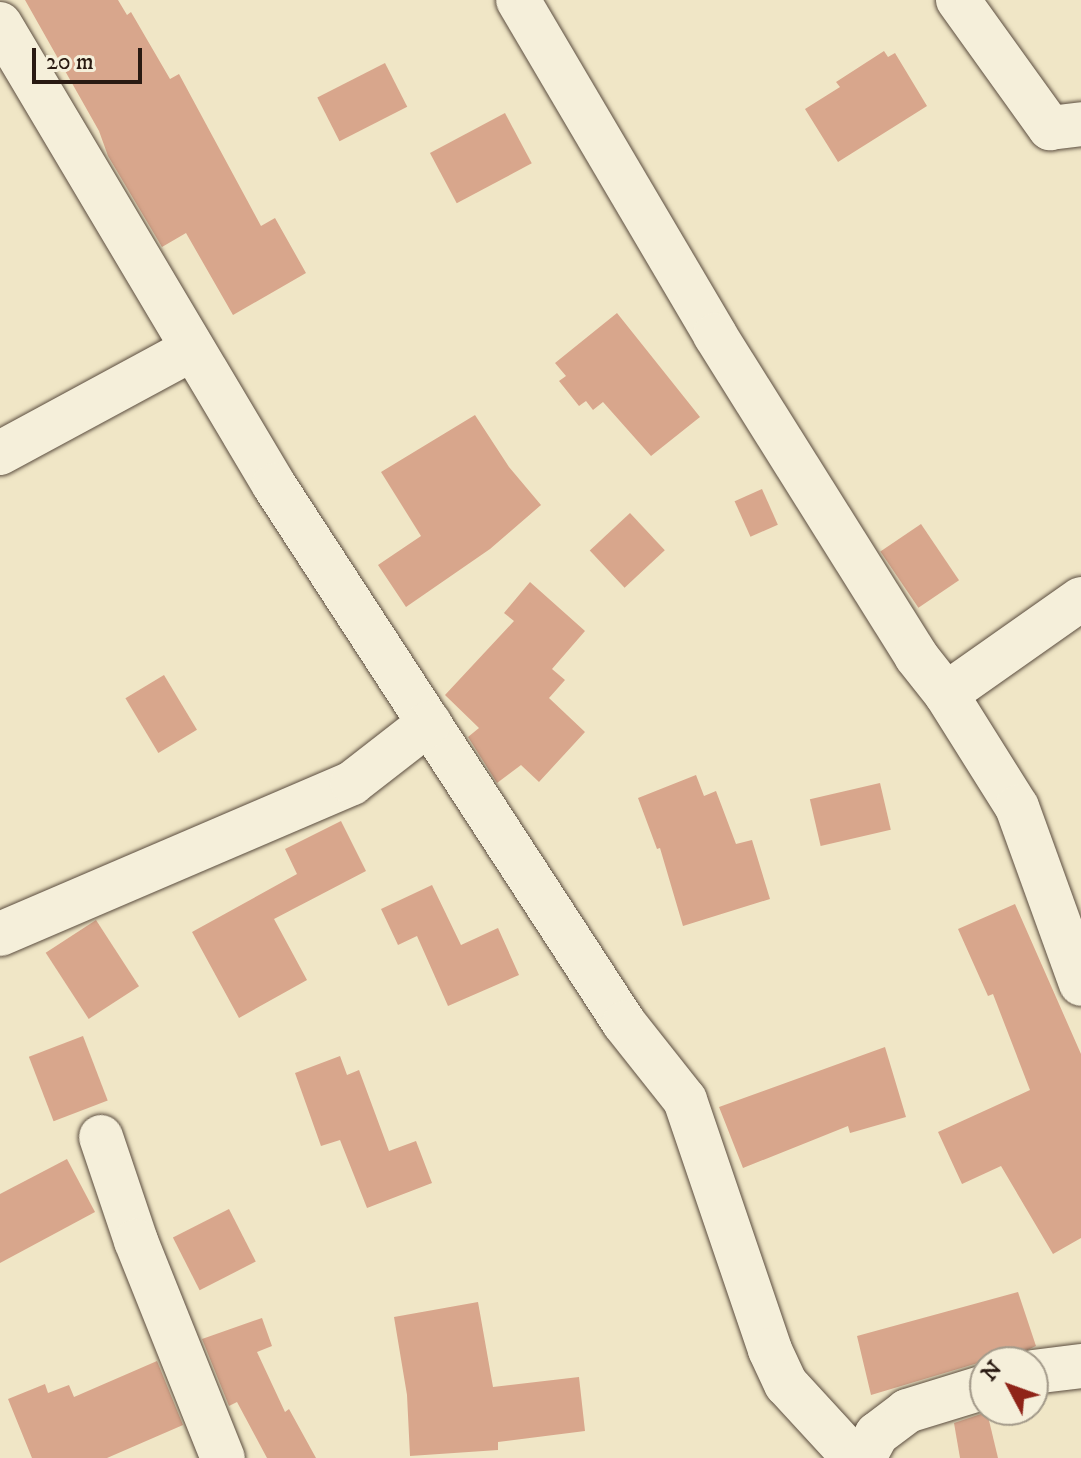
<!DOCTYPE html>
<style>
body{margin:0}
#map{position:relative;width:1081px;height:1458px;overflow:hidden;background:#f0e6c6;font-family:"IM FELL DW Pica",serif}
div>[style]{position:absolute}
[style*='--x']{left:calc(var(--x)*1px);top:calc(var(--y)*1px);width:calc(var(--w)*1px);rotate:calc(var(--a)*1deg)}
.building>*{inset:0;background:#d8a68c;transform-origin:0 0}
.roads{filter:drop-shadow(0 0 2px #5b4d3f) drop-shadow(0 0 2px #5b4d3f)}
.minor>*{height:44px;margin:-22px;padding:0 22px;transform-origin:22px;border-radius:22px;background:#f5efda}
span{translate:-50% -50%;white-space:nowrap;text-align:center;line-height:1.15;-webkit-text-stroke:6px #f5efda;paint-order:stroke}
.north{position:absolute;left:969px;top:1346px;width:80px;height:80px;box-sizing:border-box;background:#f5efda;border:2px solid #a39a8a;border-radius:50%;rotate:311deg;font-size:22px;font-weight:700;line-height:32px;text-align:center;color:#291a12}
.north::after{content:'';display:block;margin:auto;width:28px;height:36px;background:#8f2418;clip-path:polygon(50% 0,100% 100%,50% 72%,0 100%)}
.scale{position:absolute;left:32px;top:48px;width:110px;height:36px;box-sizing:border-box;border:4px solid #291a12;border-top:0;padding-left:10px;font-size:24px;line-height:28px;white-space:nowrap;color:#291a12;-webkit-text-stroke:6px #f5efda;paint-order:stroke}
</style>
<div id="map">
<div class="building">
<div style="clip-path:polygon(25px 0,118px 0,127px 15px,131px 12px,170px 79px,179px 74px,261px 226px,275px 218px,306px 273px,233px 315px,186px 233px,162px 247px,108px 156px,99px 131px)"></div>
<div style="clip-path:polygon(884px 51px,888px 57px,895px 53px,927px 106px,838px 162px,805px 109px,840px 87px,836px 82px)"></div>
<div style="left:385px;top:63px;width:49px;height:76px;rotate:63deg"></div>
<div style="left:505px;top:113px;width:57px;height:85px;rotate:62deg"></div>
<div style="clip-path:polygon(617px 313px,700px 417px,651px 456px,603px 402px,593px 410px,586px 401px,579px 406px,559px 381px,566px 376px,555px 363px)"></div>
<div style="clip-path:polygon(475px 415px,509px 467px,541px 505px,490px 549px,406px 607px,378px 565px,421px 536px,381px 472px)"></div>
<div style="left:762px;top:489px;width:39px;height:30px;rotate:66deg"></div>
<div style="left:630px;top:513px;width:51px;height:55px;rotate:47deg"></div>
<div style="left:921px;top:524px;width:68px;height:49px;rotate:56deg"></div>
<div style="clip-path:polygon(530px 582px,585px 631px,552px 669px,565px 680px,549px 698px,585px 732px,539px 782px,521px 765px,497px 783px,468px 737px,479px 728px,445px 695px,514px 621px,504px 613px)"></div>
<div style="left:164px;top:675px;width:64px;height:45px;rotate:59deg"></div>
<div style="clip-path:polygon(696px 775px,704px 796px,716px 791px,736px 844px,752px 840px,770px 899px,683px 926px,660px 848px,657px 849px,638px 798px)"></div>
<div style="left:880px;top:783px;width:48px;height:72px;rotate:77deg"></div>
<div style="clip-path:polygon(341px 821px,366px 871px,274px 919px,307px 980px,239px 1018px,192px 932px,297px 874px,285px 849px)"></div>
<div style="clip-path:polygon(432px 885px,461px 945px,498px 928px,519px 975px,448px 1006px,417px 936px,398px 945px,381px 909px)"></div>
<div style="clip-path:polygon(1015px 904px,1081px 1054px,1081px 1238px,1053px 1254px,1001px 1166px,962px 1184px,938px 1132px,1030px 1090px,993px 994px,988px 996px,958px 929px)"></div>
<div style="left:96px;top:920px;width:79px;height:60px;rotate:57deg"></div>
<div style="left:83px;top:1036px;width:69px;height:58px;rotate:69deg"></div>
<div style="clip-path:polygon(885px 1047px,906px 1117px,850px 1133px,848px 1126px,743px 1168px,719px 1107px)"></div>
<div style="clip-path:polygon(340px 1056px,347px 1075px,359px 1070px,389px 1151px,416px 1141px,432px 1183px,367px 1208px,340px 1140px,321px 1146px,295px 1073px)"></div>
<div style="clip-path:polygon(67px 1159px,95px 1212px,0 1263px,0 1194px)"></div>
<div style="left:229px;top:1209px;width:59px;height:63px;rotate:63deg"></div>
<div style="clip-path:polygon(1018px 1292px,1036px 1346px,1001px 1362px,978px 1363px,871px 1395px,857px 1336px)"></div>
<div style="clip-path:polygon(478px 1302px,493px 1387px,579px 1377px,585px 1431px,498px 1442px,498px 1450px,410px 1456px,407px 1395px,394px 1317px)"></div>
<div style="clip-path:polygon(262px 1318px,272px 1346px,257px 1352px,285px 1412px,289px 1409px,316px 1458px,267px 1458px,237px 1402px,229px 1406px,202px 1339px)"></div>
<div style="clip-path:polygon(157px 1361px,183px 1425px,107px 1458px,32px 1458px,8px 1399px,45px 1384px,48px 1393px,69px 1385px,74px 1397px)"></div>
<div style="clip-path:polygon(987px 1412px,998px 1458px,960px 1458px,954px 1423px)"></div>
</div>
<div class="roads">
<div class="minor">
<div style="--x:518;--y:0;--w:389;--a:59.5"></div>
<div style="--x:715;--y:335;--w:379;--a:57.9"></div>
<div style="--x:916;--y:656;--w:48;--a:51.7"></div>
<div style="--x:946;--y:694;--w:133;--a:57.9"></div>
<div style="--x:1017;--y:807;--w:188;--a:70.1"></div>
<div style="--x:958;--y:0;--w:158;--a:54.3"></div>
<div style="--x:1050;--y:128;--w:31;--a:-7"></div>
<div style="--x:0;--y:24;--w:536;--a:59.27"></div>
<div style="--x:274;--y:485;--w:642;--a:56.95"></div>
<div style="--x:624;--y:1023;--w:98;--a:51.6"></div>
<div style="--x:685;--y:1100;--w:264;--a:71.2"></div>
<div style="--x:770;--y:1350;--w:38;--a:65"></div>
<div style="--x:786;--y:1384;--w:100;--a:47.4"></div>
<div style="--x:0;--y:453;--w:218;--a:-28.4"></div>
<div style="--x:946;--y:694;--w:165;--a:-35.1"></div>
<div style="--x:0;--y:934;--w:383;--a:-23.2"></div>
<div style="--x:352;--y:783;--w:98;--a:-37.9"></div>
<div style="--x:101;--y:1137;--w:110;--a:71.4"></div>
<div style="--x:136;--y:1241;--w:234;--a:68.2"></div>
<div style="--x:1033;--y:1372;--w:48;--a:-7.1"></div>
<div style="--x:864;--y:1458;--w:27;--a:-62"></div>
<div style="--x:877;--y:1434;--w:38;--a:-37"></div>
<div style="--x:907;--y:1411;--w:82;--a:-17.1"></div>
</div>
</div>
<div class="north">N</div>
<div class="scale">20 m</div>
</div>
